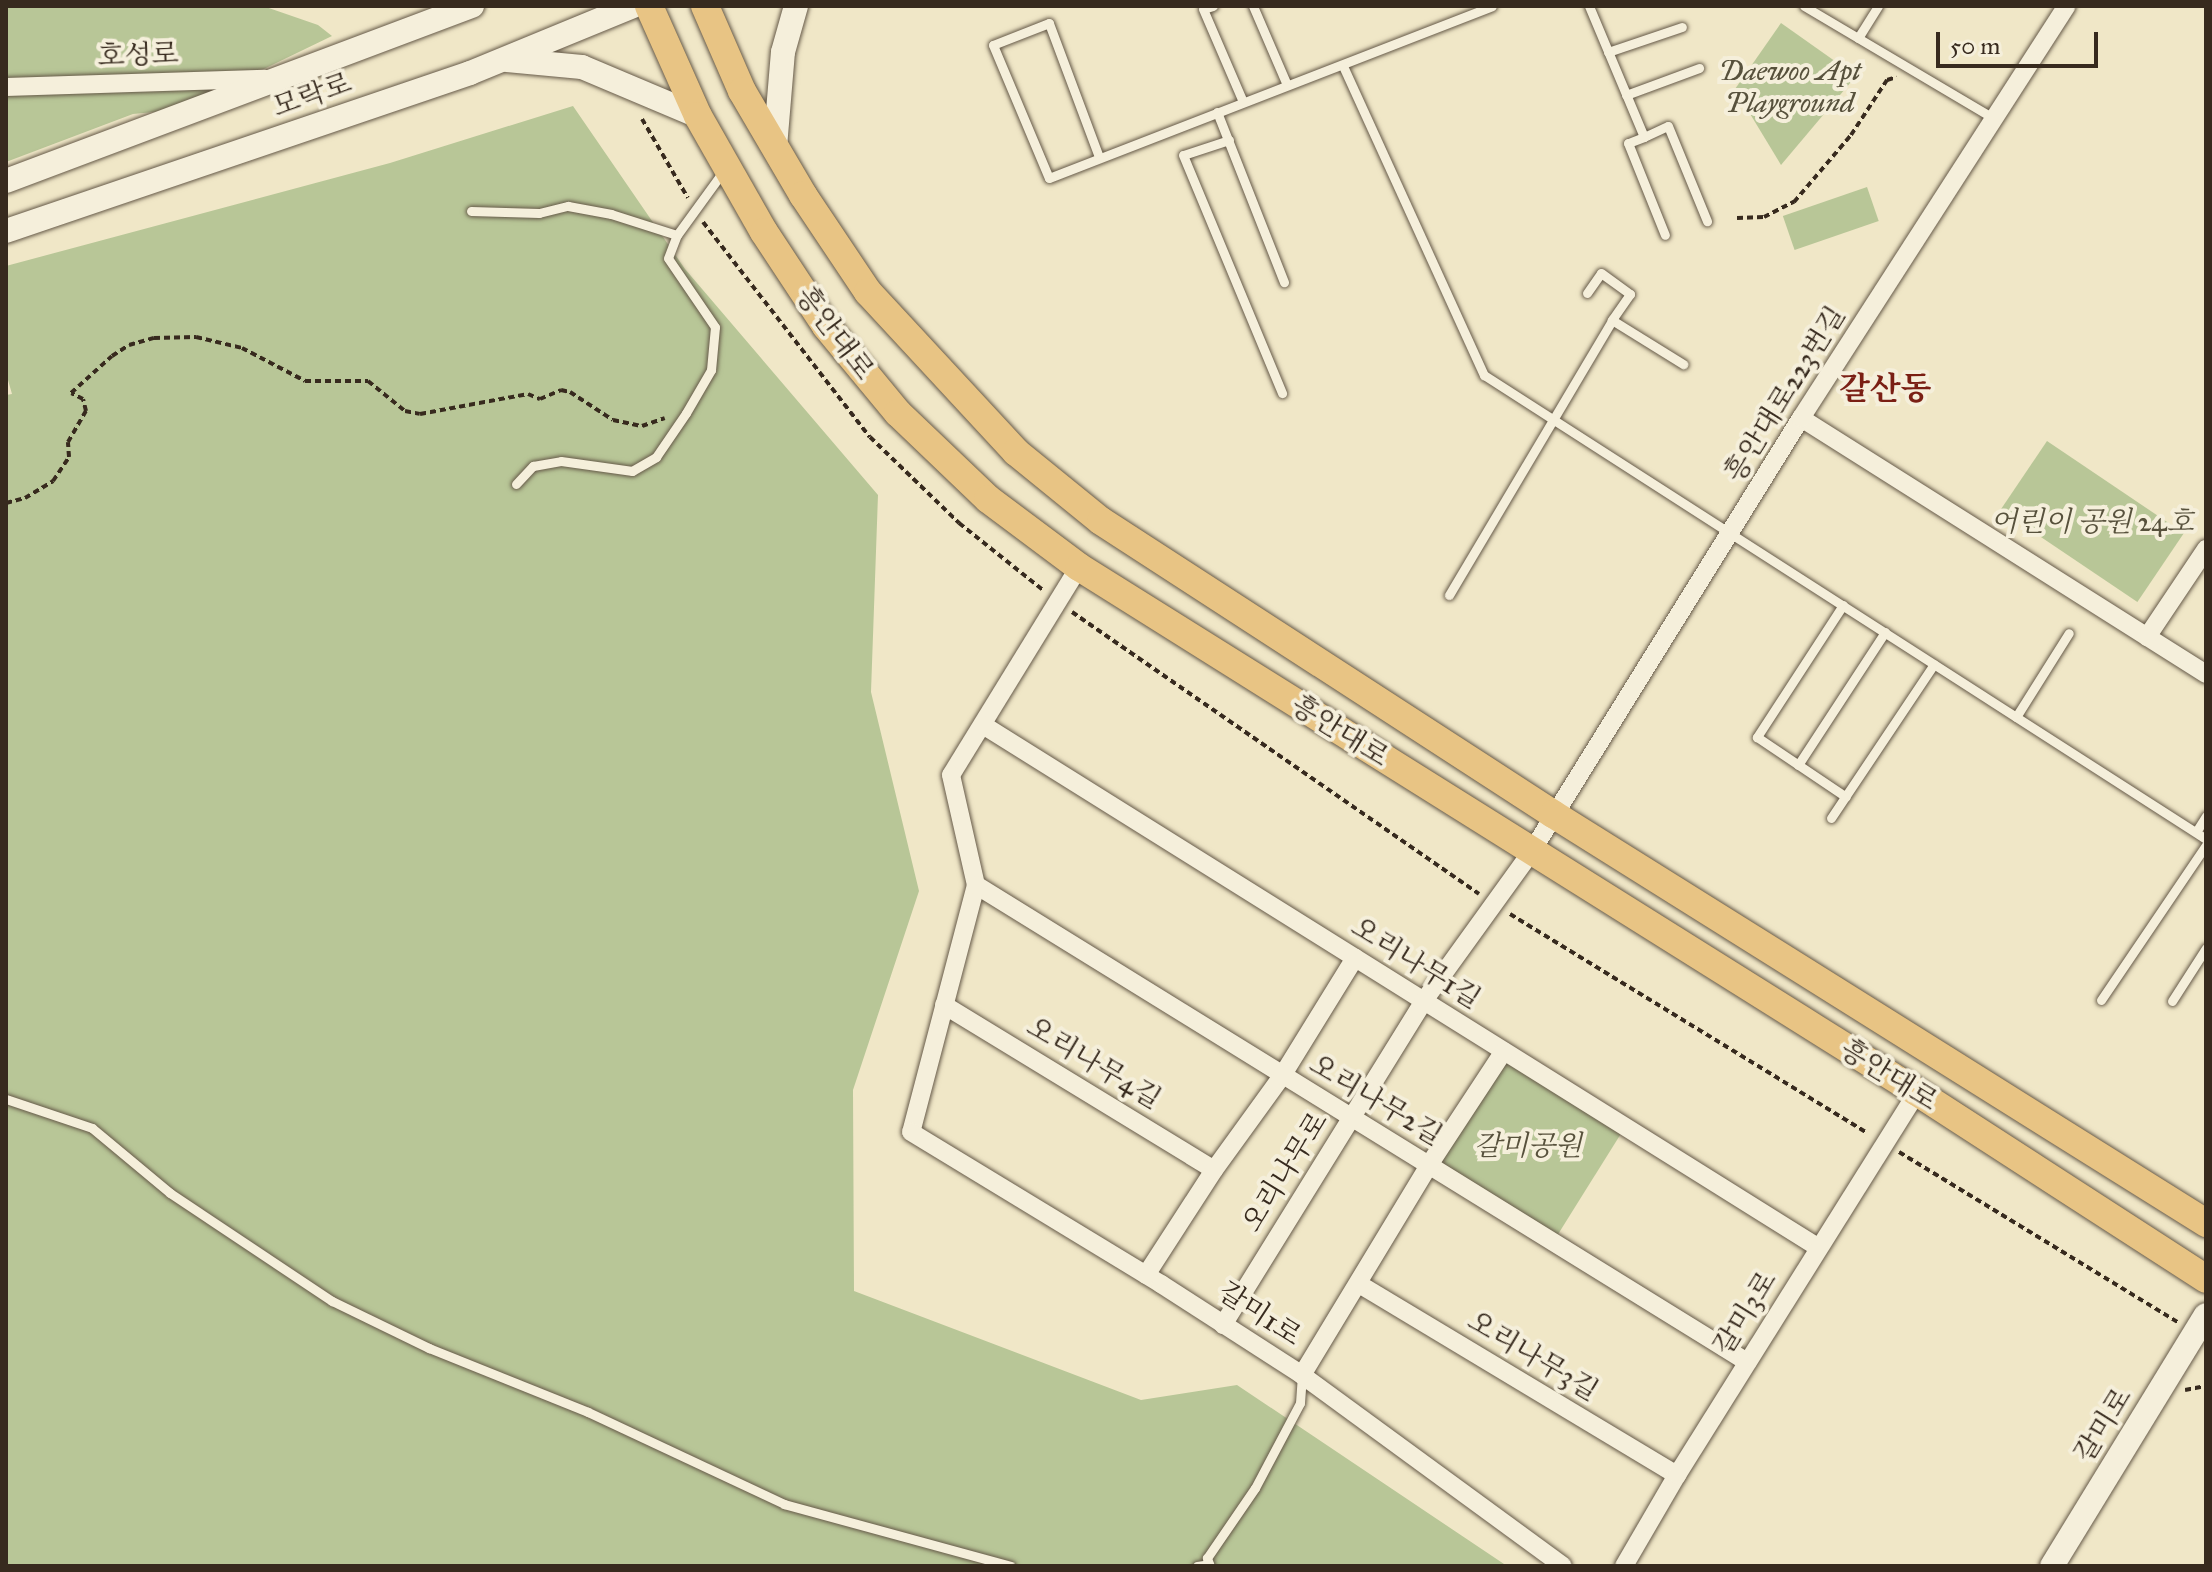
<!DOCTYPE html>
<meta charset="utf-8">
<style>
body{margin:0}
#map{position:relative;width:2212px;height:1572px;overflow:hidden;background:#f0e7c7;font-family:"IM FELL Great Primer","Noto Serif KR",serif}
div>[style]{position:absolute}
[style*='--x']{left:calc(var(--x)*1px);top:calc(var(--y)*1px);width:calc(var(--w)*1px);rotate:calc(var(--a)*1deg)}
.green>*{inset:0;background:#b8c697;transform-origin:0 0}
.path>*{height:4px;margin-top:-2px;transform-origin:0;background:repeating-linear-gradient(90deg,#372a1e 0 6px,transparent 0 10px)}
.roads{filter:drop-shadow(0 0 2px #655948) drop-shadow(0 0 2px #655948)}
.lane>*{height:9px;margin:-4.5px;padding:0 4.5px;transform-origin:4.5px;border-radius:4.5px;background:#f5efdb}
.street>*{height:18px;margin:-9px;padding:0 9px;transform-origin:9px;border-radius:9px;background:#f5efdb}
.secondary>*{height:24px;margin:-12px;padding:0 12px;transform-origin:12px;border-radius:12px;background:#f5efdb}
.primary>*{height:28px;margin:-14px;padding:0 14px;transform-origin:14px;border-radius:14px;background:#e8c484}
span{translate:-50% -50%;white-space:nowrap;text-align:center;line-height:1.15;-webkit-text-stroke:8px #f5efdb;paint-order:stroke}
.street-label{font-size:28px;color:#372a1e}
.park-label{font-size:28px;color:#57513c;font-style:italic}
.quarter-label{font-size:32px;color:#7a1f14;font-weight:700}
.frame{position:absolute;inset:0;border:8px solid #372a1e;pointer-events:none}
.scale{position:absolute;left:1936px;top:32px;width:162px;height:36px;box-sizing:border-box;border:4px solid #372a1e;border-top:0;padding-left:10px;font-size:24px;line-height:28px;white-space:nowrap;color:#372a1e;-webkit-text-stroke:6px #f5efdb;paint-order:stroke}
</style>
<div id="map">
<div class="green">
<div style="clip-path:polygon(6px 6px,263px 6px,318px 25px,332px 36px,241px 80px,164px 111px,133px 114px,6px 162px)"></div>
<div style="clip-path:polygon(1781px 23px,1856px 76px,1781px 165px,1735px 89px)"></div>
<div style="clip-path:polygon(573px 106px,685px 269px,878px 495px,871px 692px,919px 891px,853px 1090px,854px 1291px,1141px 1400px,1237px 1385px,1507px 1566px,6px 1566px,6px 395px,12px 394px,6px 373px,6px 266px,390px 163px)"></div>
<div style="left:1867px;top:187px;width:36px;height:89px;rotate:71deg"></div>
<div style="left:2047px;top:441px;width:165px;height:83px;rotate:34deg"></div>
<div style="left:1504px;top:1051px;width:143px;height:136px;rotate:32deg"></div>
</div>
<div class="path">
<div style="--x:642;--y:119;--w:91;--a:59.8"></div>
<div style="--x:1737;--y:218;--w:27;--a:-2"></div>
<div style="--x:1764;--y:217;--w:34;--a:-27"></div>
<div style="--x:1794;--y:202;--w:88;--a:-49.6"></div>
<div style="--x:1851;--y:135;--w:66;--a:-56.8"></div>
<div style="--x:1887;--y:80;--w:10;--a:-17"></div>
<div style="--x:703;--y:222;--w:272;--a:52.2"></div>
<div style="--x:870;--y:437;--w:124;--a:44"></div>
<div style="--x:959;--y:523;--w:107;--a:38.6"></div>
<div style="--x:6;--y:503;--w:20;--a:-15"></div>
<div style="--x:25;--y:498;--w:33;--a:-31"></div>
<div style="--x:53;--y:481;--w:29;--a:-56"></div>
<div style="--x:69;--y:457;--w:15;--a:-94"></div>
<div style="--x:68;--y:442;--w:36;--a:-60"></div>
<div style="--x:86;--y:411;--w:12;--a:-104"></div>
<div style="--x:83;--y:399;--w:13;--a:-153"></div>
<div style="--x:71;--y:393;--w:55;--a:-42.1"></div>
<div style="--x:112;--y:356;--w:20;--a:-33"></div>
<div style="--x:129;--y:345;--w:26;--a:-16"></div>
<div style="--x:154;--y:338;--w:42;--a:-1.4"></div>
<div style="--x:196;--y:337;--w:47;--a:13.4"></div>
<div style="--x:242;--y:348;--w:71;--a:27.6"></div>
<div style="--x:305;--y:381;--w:63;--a:0"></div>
<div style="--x:368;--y:381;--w:48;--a:39"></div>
<div style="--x:405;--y:411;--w:15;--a:11"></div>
<div style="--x:420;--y:414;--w:110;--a:-10.5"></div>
<div style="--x:528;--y:394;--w:13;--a:23"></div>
<div style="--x:540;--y:399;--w:23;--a:-23"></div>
<div style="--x:561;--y:390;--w:9;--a:13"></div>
<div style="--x:570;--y:392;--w:51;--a:33.1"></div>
<div style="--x:613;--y:420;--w:30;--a:12"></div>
<div style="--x:642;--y:426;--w:24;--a:-19"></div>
<div style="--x:1072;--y:612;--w:495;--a:34.7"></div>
<div style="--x:1510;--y:914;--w:419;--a:31.5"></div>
<div style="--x:1899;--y:1152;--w:327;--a:31.4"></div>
<div style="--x:2185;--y:1390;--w:21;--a:-11"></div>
</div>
<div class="roads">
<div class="lane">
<div style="--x:1213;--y:6;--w:10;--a:163"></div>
<div style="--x:1203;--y:9;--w:101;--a:66.7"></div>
<div style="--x:1253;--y:6;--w:86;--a:66.7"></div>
<div style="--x:1589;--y:6;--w:142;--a:67.2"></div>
<div style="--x:1644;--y:137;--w:26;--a:-25"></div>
<div style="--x:1668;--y:126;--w:103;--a:67.7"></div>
<div style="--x:1804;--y:6;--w:222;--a:30.6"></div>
<div style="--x:1858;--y:38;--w:38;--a:-58"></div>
<div style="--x:1608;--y:52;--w:78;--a:-18.7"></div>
<div style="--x:1343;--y:66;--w:340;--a:65.5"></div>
<div style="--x:1484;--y:375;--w:858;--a:32.73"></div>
<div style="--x:1626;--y:95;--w:78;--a:-20.3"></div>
<div style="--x:1217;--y:112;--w:183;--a:68.5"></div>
<div style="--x:1644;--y:137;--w:17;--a:159"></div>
<div style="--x:1628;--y:143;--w:99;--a:68.1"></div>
<div style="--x:1229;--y:140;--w:48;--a:161.9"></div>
<div style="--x:1183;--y:155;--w:258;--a:67.4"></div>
<div style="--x:1099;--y:157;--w:143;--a:-110.5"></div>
<div style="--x:1049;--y:23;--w:60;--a:158.6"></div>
<div style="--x:993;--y:45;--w:144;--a:67.2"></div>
<div style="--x:1049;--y:178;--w:475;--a:-21.2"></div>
<div style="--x:471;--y:211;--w:68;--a:1.7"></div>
<div style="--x:539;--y:213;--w:30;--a:-14"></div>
<div style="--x:568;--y:206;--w:44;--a:10.5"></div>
<div style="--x:611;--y:214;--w:69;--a:17.7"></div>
<div style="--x:1587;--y:293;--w:24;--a:-55"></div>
<div style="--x:1601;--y:273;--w:36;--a:36"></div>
<div style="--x:1630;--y:294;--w:32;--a:125"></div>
<div style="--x:516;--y:484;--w:25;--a:-47"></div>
<div style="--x:533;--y:466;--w:28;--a:-10"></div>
<div style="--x:561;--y:461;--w:72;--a:8"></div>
<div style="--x:632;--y:471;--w:28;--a:-30"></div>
<div style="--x:656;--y:457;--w:53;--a:-55.7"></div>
<div style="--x:686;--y:413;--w:50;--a:-59.8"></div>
<div style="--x:711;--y:370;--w:43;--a:-84.7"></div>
<div style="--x:715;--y:327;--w:83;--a:-124.3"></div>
<div style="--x:668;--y:258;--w:25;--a:-69"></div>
<div style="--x:677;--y:235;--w:82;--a:-54"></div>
<div style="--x:1449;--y:595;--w:320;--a:-59.3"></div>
<div style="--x:1612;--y:320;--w:84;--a:31.8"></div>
<div style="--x:1843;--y:605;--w:158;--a:123.1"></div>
<div style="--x:1757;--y:737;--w:107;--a:34"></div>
<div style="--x:2016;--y:717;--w:99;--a:-57.8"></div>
<div style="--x:1798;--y:765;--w:159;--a:-56.8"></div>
<div style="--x:1831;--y:818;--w:185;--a:-56.2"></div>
<div style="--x:2196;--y:832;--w:19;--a:-58"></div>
<div style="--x:2101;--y:1000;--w:187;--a:-55.9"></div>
<div style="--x:2172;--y:1001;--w:63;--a:-57.3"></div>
<div style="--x:6;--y:1099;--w:91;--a:18.6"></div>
<div style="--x:92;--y:1128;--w:102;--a:39.8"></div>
<div style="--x:170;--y:1193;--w:195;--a:33.7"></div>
<div style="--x:332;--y:1301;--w:108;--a:25.9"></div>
<div style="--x:429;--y:1348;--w:171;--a:21.9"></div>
<div style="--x:588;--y:1412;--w:217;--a:25.1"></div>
<div style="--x:784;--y:1504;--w:235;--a:15.3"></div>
<div style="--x:1197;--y:1566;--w:12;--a:-9"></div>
<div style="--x:1210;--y:1566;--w:9;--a:-111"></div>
<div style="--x:1207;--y:1558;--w:85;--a:-55.6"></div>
<div style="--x:1255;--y:1488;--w:96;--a:-62.1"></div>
<div style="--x:1300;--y:1403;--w:27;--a:-86"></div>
</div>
<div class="street">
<div style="--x:6;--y:87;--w:259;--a:-1.8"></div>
<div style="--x:1801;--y:418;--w:479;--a:32.3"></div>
<div style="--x:1079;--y:567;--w:244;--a:121.6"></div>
<div style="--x:951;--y:775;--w:113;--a:77.2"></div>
<div style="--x:976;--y:885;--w:255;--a:104.7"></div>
<div style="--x:911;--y:1132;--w:293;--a:31.3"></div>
<div style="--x:1161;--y:1284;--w:168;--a:32.8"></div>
<div style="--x:1302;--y:1375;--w:323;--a:36.2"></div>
<div style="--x:2147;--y:637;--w:106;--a:-56.2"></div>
<div style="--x:983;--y:725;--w:986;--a:32.03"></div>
<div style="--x:976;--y:885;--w:907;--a:31.74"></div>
<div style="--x:944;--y:1005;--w:316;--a:31.4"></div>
<div style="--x:1146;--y:1275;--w:125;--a:-57.1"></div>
<div style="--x:1214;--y:1170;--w:116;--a:-54.1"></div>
<div style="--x:1282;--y:1076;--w:139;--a:-58.3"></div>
<div style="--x:1359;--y:1284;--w:371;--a:31"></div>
<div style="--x:1223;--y:1325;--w:380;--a:-58.2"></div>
<div style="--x:1423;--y:1002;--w:186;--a:-54.2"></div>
<div style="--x:1532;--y:851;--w:510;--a:-58.15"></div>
<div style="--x:1801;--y:418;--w:490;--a:-57.2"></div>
<div style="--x:1302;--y:1375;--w:245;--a:-58.8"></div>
<div style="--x:1429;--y:1165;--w:136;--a:-56.7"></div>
<div style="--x:1624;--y:1566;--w:105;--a:-59.8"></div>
<div style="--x:1677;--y:1475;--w:452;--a:-57.9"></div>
</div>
<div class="secondary">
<div style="--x:507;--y:60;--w:75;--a:5.3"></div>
<div style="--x:582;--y:67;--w:126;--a:22.9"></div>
<div style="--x:775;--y:147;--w:95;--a:-85.2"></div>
<div style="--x:783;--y:52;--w:48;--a:-74.2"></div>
<div style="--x:6;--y:181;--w:498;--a:-20.6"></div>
<div style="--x:6;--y:231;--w:490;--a:-18.8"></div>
<div style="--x:470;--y:73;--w:176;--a:-22.3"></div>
<div style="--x:2052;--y:1566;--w:294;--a:-58.5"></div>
</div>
<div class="primary">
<div style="--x:649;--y:6;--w:120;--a:66"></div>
<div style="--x:698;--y:116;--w:133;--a:60.4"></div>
<div style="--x:764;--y:232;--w:113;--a:56.6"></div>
<div style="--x:826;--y:326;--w:113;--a:50.4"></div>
<div style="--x:898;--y:413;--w:124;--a:43.7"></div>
<div style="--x:988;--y:499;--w:114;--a:36.8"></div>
<div style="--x:1079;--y:567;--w:989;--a:32.07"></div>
<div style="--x:1917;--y:1092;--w:344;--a:32.9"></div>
<div style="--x:705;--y:6;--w:93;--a:66.5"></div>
<div style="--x:742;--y:91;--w:121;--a:59.6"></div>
<div style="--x:803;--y:195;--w:117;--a:56.2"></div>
<div style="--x:868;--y:292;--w:218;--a:47.2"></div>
<div style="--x:1016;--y:452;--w:109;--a:39.1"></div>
<div style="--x:1101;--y:521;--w:539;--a:32.95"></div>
<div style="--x:1553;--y:814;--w:771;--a:32.06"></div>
</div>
</div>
<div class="street-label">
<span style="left:138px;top:55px;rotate:-2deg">호성로</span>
<span style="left:312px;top:95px;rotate:-19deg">모락로</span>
<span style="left:835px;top:333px;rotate:53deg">흥안대로</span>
<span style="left:1785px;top:394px;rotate:-58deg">흥안대로223번길</span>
<span style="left:1340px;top:731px;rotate:32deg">흥안대로</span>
<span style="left:1416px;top:963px;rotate:32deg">오리나무1길</span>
<span style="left:1094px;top:1063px;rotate:31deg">오리나무4길</span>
<span style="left:1889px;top:1075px;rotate:32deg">흥안대로</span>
<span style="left:1376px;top:1100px;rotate:31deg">오리나무2길</span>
<span style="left:1285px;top:1172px;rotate:-58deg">오리나무로</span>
<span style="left:1745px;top:1313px;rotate:-58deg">갈미3로</span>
<span style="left:1260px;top:1314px;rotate:33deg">갈미1로</span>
<span style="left:1533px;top:1356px;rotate:31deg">오리나무3길</span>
<span style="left:2103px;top:1425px;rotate:-58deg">갈미로</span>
</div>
<div class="park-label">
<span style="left:1790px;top:87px">Daewoo Apt<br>Playground</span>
<span style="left:2092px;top:522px">어린이 공원 24호</span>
<span style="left:1528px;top:1146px">갈미공원</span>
</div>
<div class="quarter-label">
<span style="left:1885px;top:389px">갈산동</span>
</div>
<div class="frame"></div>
<div class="scale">50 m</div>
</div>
